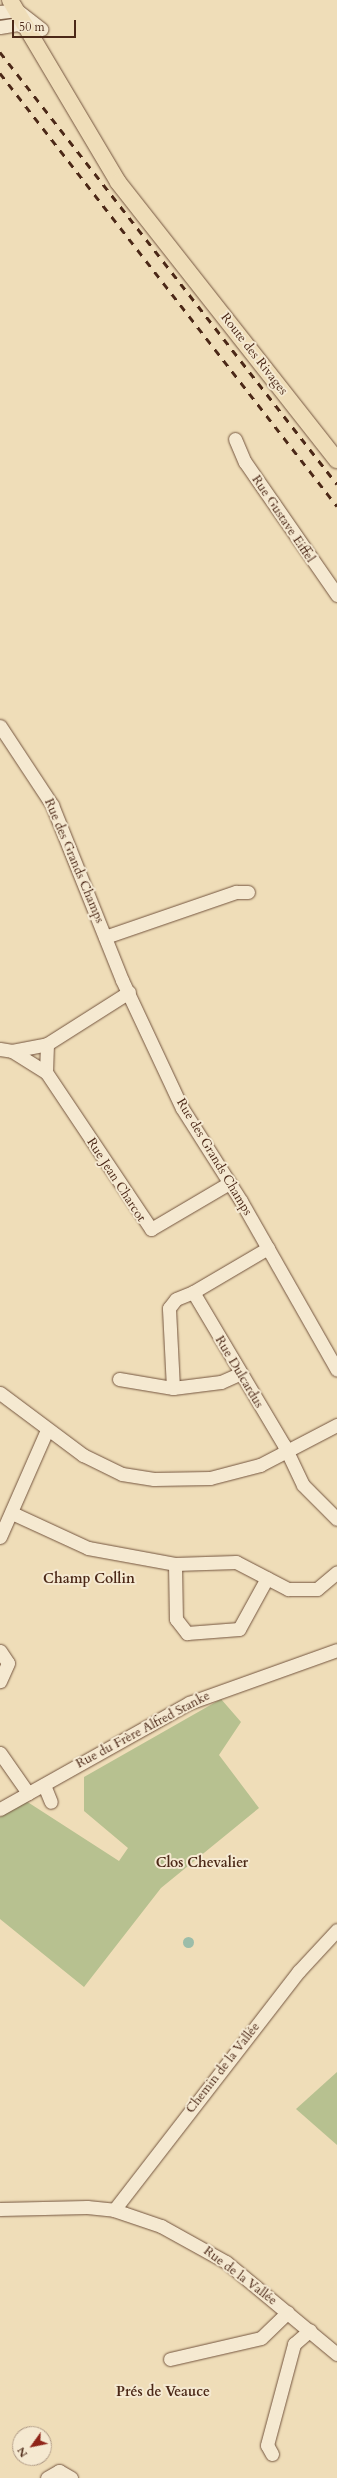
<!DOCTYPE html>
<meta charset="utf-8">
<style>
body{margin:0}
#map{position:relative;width:337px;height:2478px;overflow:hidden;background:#efddb8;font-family:Cardo,serif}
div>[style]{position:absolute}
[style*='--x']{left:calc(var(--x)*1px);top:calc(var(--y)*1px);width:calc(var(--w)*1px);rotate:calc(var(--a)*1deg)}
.green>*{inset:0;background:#b7c190}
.water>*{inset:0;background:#9bbda9}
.round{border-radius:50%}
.roads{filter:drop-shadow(0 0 1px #74553f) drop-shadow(0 0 1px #74553f)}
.minor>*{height:13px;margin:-6.5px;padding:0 6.5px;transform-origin:6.5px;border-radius:6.5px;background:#f5e9d1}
.major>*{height:16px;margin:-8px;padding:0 8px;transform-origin:8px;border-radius:8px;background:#efddb8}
.rail>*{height:2.5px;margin-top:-1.25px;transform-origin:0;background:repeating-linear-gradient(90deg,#4b2817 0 7px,transparent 0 14px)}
span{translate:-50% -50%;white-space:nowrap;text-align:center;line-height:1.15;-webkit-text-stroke:4px #f5e9d1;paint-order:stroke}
.street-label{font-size:13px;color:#4b2817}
.neighbourhood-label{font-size:14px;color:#4b2817;font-weight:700}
.north{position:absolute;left:12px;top:2426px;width:40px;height:40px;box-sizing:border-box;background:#f5e9d1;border:1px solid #b19c87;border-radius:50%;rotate:237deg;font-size:11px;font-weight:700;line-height:16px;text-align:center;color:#4b2817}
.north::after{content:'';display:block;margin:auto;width:14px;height:18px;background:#8f2418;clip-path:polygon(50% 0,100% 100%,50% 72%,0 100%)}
.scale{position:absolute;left:12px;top:20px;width:64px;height:18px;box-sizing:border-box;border:2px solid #4b2817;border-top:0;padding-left:5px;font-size:12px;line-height:14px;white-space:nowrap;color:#4b2817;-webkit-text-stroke:3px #f5e9d1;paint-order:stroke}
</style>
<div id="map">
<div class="green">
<div style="clip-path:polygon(221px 1699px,241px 1722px,219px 1755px,259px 1808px,161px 1888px,84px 1987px,0 1919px,0 1817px,26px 1801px,119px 1861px,128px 1848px,84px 1811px,84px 1777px)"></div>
<div style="clip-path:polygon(337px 2072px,337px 2145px,296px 2109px)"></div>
</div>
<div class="water">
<div class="round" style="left:182.5px;top:1936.5px;width:11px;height:11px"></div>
</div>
<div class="roads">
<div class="minor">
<div style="--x:0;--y:12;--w:17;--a:-7"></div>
<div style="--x:17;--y:10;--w:31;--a:38"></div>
<div style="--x:0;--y:27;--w:18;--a:-9"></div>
<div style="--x:18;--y:24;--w:13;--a:27"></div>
<div style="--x:235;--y:439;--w:25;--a:67"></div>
<div style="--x:245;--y:462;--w:162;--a:55.3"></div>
<div style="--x:0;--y:726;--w:95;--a:56.6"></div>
<div style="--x:52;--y:805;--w:188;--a:68.2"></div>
<div style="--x:122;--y:980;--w:141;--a:64.9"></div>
<div style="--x:182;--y:1108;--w:110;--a:57.6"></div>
<div style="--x:241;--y:1201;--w:194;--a:60.4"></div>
<div style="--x:105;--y:937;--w:139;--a:-19"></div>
<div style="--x:236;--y:892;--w:12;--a:0"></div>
<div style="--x:129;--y:992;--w:97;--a:147.6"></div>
<div style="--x:47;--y:1044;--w:28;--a:92"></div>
<div style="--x:46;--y:1072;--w:189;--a:56.2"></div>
<div style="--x:151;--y:1229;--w:91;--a:-30.5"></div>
<div style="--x:0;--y:1049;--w:12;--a:9"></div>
<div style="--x:12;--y:1051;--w:36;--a:-11"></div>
<div style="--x:12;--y:1051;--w:40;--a:32"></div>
<div style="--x:268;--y:1248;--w:87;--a:149.6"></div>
<div style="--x:193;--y:1292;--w:178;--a:59.3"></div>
<div style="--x:284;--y:1445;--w:44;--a:64.6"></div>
<div style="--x:303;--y:1485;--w:48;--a:45"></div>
<div style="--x:119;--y:1379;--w:55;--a:9.5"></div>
<div style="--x:173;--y:1388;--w:48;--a:-7.1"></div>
<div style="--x:221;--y:1382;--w:20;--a:-24"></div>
<div style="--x:173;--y:1388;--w:80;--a:-92.9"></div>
<div style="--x:169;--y:1308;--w:11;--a:-52"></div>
<div style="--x:176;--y:1299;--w:18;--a:-22"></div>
<div style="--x:0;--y:1393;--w:104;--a:36.8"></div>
<div style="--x:83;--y:1455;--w:43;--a:26"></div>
<div style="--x:122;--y:1474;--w:32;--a:9"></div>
<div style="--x:154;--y:1479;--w:56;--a:-1"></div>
<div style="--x:210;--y:1478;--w:52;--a:-14.6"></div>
<div style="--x:260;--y:1465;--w:87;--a:-27.5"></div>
<div style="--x:12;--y:1513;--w:84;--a:24.7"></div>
<div style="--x:88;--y:1548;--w:88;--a:10.4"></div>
<div style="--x:175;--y:1564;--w:61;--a:-1.9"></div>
<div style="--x:236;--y:1562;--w:59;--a:27.4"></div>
<div style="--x:288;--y:1589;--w:29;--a:0"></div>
<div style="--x:317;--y:1589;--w:26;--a:-40"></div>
<div style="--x:0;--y:1537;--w:117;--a:-66.3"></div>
<div style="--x:175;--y:1564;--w:55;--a:89"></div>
<div style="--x:176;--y:1619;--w:18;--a:52"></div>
<div style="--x:187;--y:1633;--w:52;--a:-4.4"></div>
<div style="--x:239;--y:1629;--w:58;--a:-61.2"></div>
<div style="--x:0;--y:1651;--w:14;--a:56"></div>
<div style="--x:8;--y:1663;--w:20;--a:114"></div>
<div style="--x:0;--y:1753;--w:49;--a:55"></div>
<div style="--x:44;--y:1785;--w:18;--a:68"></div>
<div style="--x:0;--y:1809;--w:217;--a:-29.3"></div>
<div style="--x:189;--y:1703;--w:157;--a:-19.7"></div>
<div style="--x:0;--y:2209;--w:87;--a:-1.3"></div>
<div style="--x:87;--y:2207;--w:27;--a:6"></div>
<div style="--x:114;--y:2210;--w:50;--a:18.8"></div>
<div style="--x:161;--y:2226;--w:74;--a:29"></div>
<div style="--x:226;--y:2262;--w:144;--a:39.7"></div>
<div style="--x:114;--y:2210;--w:302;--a:-52.3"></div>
<div style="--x:299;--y:1971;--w:56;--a:-47.2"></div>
<div style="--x:170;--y:2359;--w:93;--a:-13"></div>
<div style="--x:261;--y:2338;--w:37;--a:-44"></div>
<div style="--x:272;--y:2454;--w:10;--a:-119"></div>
<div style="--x:267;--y:2445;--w:105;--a:-75"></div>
<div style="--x:294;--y:2344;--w:21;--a:-41"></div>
<div style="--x:47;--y:2478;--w:14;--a:-30"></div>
<div style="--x:59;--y:2471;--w:14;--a:30"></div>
</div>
<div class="major">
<div style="--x:10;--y:0;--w:212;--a:59.3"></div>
<div style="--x:118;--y:182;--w:354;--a:51.8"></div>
</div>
</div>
<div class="rail">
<div style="--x:0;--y:52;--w:548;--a:52.04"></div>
<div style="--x:0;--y:73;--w:549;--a:52.11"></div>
</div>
<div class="street-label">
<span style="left:254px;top:354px;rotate:52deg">Route des Rivages</span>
<span style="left:283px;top:519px;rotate:56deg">Rue Gustave Eiffel</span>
<span style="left:74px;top:861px;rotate:67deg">Rue des Grands Champs</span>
<span style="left:214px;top:1157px;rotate:59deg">Rue des Grands Champs</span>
<span style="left:116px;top:1180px;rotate:57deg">Rue Jean Charcot</span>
<span style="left:239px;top:1372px;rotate:59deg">Rue Dulcardus</span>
<span style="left:143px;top:1730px;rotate:-28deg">Rue du Frère Alfred Stanke</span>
<span style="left:223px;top:2068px;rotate:-52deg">Chemin de la Vallée</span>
<span style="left:240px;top:2276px;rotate:37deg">Rue de la Vallée</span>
</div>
<div class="neighbourhood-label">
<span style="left:89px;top:1579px">Champ Collin</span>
<span style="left:202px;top:1863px">Clos Chevalier</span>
<span style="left:163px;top:2392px">Prés de Veauce</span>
</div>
<div class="north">N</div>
<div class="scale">50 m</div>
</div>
